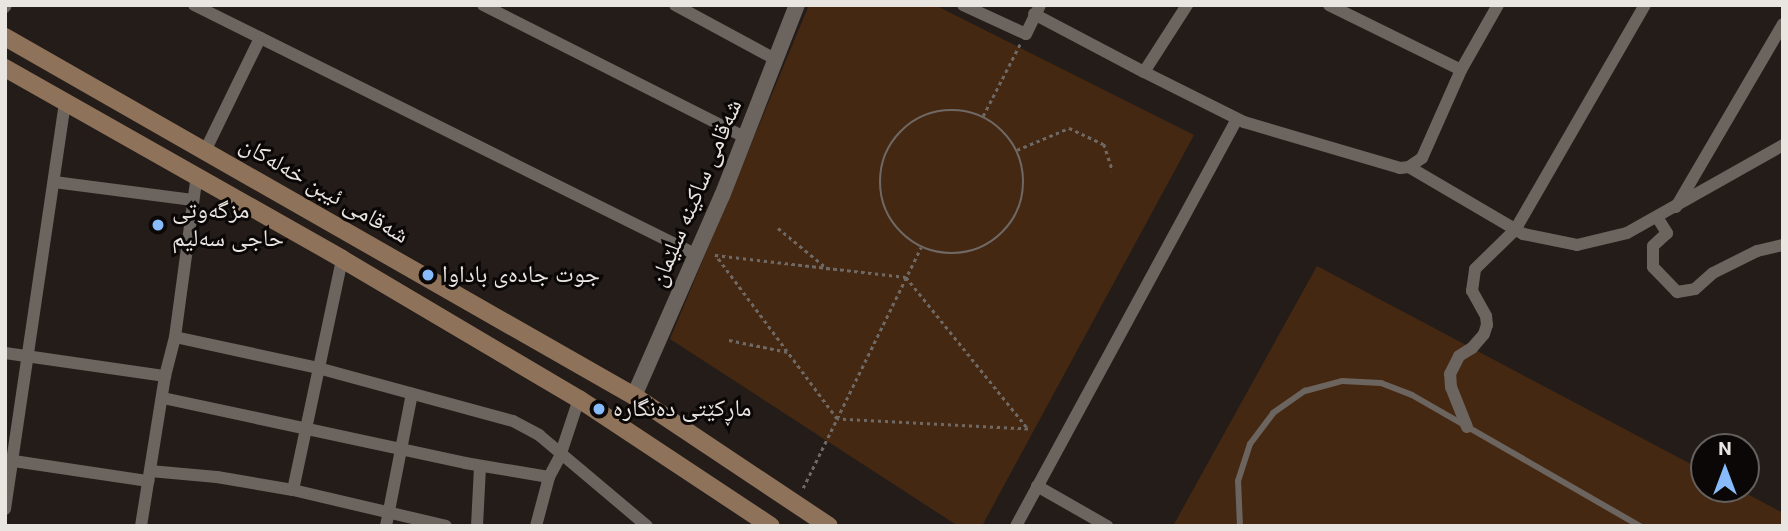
<!DOCTYPE html>
<meta charset="utf-8">
<style>
body{margin:0}
#map{position:relative;width:1788px;height:531px;overflow:hidden;background:#231c18;font-family:Roboto,"Noto Naskh Arabic",sans-serif}
div>[style]{position:absolute}
[style*='--x']{left:calc(var(--x)*1px);top:calc(var(--y)*1px);width:calc(var(--w)*1px);rotate:calc(var(--a)*1deg)}
.green>*{inset:0;background:#452812}
.path>*{height:2.5px;margin-top:-1.25px;transform-origin:0;background:repeating-linear-gradient(90deg,#6f6965 0 3.5px,transparent 0 7px)}
.path>.ring{margin:-1.25px;padding:0;box-sizing:content-box;background:none;border:2.5px solid #6f6965;border-radius:50%}
.service>*{height:6px;margin:-3px;padding:0 3px;transform-origin:3px;border-radius:3px;background:#6c645e}
.minor>*{height:12px;margin:-6px;padding:0 6px;transform-origin:6px;border-radius:6px;background:#6c645e}
.tertiary>*{height:16px;margin:-8px;padding:0 8px;transform-origin:8px;border-radius:8px;background:#6c645e}
.secondary>*{height:18px;margin:-9px;padding:0 9px;transform-origin:9px;border-radius:9px;background:#8f725a}
.dots>*{width:19px;height:19px;translate:-50% -50%;box-sizing:border-box;border:4px solid #0a0706;border-radius:50%}
span{translate:-50% -50%;white-space:nowrap;text-align:center;line-height:1.15;-webkit-text-stroke:6px #0a0706;paint-order:stroke}
.street-label{font-size:24px;color:#e9e5e1}
.poi-label{font-size:24px;color:#e9e5e1}
.left{translate:0 -50%;text-align:left}
.frame{position:absolute;inset:0;border:7px solid #e9e5e1;pointer-events:none}
.north{position:absolute;left:1690px;top:433px;width:70px;height:70px;box-sizing:border-box;background:#0a0706;border:2px solid #63605e;border-radius:50%;rotate:0deg;font-size:19px;font-weight:700;line-height:28px;text-align:center;color:#e9e5e1}
.north::after{content:'';display:block;margin:auto;width:24px;height:32px;background:#87bbfb;clip-path:polygon(50% 0,100% 100%,50% 72%,0 100%)}
</style>
<div id="map">
<div class="green">
<div style="clip-path:polygon(809px 5px,935px 5px,1194px 135px,982px 526px,958px 526px,670px 339px)"></div>
<div style="clip-path:polygon(1317px 266px,1704px 471px,1704px 489px,1738px 489px,1783px 513px,1783px 526px,1173px 526px)"></div>
</div>
<div class="path">
<div class="ring" style="left:880px;top:110px;width:141.5px;height:141.5px"></div>
<div style="--x:983;--y:116;--w:81;--a:-62.8"></div>
<div style="--x:1017;--y:150;--w:56;--a:-22.9"></div>
<div style="--x:1069;--y:128;--w:38;--a:25"></div>
<div style="--x:1104;--y:144;--w:28;--a:72"></div>
<div style="--x:778;--y:228;--w:65;--a:39.4"></div>
<div style="--x:715;--y:255;--w:192;--a:6.6"></div>
<div style="--x:906;--y:277;--w:195;--a:51.2"></div>
<div style="--x:1028;--y:429;--w:191;--a:-177"></div>
<div style="--x:837;--y:419;--w:204;--a:-126.6"></div>
<div style="--x:729;--y:340;--w:60;--a:11.5"></div>
<div style="--x:803;--y:488;--w:268;--a:-63.9"></div>
</div>
<div class="service">
<div style="--x:1240;--y:526;--w:45;--a:-92.5"></div>
<div style="--x:1238;--y:481;--w:39;--a:-72"></div>
<div style="--x:1250;--y:444;--w:39;--a:-53"></div>
<div style="--x:1273;--y:413;--w:39;--a:-35"></div>
<div style="--x:1305;--y:391;--w:38;--a:-15"></div>
<div style="--x:1342;--y:381;--w:39;--a:3"></div>
<div style="--x:1381;--y:383;--w:33;--a:21"></div>
<div style="--x:1412;--y:395;--w:263;--a:29.9"></div>
</div>
<div class="minor">
<div style="--x:194;--y:5;--w:562;--a:26.43"></div>
<div style="--x:483;--y:5;--w:295;--a:26.8"></div>
<div style="--x:675;--y:5;--w:114;--a:28.4"></div>
<div style="--x:963;--y:5;--w:69;--a:24.7"></div>
<div style="--x:1026;--y:34;--w:32;--a:-64"></div>
<div style="--x:1329;--y:5;--w:147;--a:26.2"></div>
<div style="--x:5;--y:7;--w:2;--a:-63"></div>
<div style="--x:1034;--y:14;--w:124;--a:27.8"></div>
<div style="--x:1144;--y:72;--w:80;--a:-57.3"></div>
<div style="--x:1144;--y:72;--w:112;--a:26.6"></div>
<div style="--x:1244;--y:122;--w:163;--a:16.4"></div>
<div style="--x:1400;--y:168;--w:9;--a:-6"></div>
<div style="--x:1409;--y:167;--w:16;--a:-35"></div>
<div style="--x:1422;--y:158;--w:96;--a:-66.1"></div>
<div style="--x:1461;--y:70;--w:75;--a:-60.4"></div>
<div style="--x:205;--y:151;--w:126;--a:-64"></div>
<div style="--x:1409;--y:167;--w:132;--a:30.4"></div>
<div style="--x:1523;--y:234;--w:55;--a:11.5"></div>
<div style="--x:1577;--y:245;--w:51;--a:-13.5"></div>
<div style="--x:1627;--y:233;--w:179;--a:-29.4"></div>
<div style="--x:54;--y:182;--w:140;--a:7.4"></div>
<div style="--x:1676;--y:207;--w:212;--a:-59.7"></div>
<div style="--x:1657;--y:217;--w:19;--a:58"></div>
<div style="--x:1667;--y:233;--w:19;--a:137"></div>
<div style="--x:1653;--y:246;--w:21;--a:90"></div>
<div style="--x:1653;--y:267;--w:35;--a:46"></div>
<div style="--x:1677;--y:292;--w:18;--a:-9"></div>
<div style="--x:1695;--y:289;--w:24;--a:-42"></div>
<div style="--x:1713;--y:273;--w:49;--a:-26.6"></div>
<div style="--x:1757;--y:251;--w:27;--a:-13"></div>
<div style="--x:175;--y:337;--w:146;--a:12.2"></div>
<div style="--x:318;--y:368;--w:202;--a:15.2"></div>
<div style="--x:513;--y:421;--w:30;--a:28"></div>
<div style="--x:539;--y:435;--w:141;--a:40.1"></div>
<div style="--x:5;--y:353;--w:162;--a:8.2"></div>
<div style="--x:163;--y:398;--w:309;--a:12.1"></div>
<div style="--x:465;--y:463;--w:85;--a:9.5"></div>
<div style="--x:549;--y:477;--w:24;--a:-62"></div>
<div style="--x:560;--y:456;--w:60;--a:-71.6"></div>
<div style="--x:1467;--y:427;--w:43;--a:-111.8"></div>
<div style="--x:1451;--y:387;--w:13;--a:-94"></div>
<div style="--x:1450;--y:374;--w:20;--a:-63"></div>
<div style="--x:1459;--y:356;--w:15;--a:-32"></div>
<div style="--x:1472;--y:348;--w:18;--a:-49"></div>
<div style="--x:1484;--y:334;--w:9;--a:-72"></div>
<div style="--x:1487;--y:325;--w:9;--a:-96"></div>
<div style="--x:1486;--y:316;--w:29;--a:-119"></div>
<div style="--x:1472;--y:291;--w:22;--a:-82"></div>
<div style="--x:1475;--y:269;--w:56;--a:-44.3"></div>
<div style="--x:1515;--y:230;--w:260;--a:-60"></div>
<div style="--x:7;--y:460;--w:143;--a:8.5"></div>
<div style="--x:150;--y:471;--w:67;--a:5.1"></div>
<div style="--x:217;--y:477;--w:77;--a:9.7"></div>
<div style="--x:293;--y:490;--w:157;--a:13.2"></div>
<div style="--x:1037;--y:486;--w:81;--a:29.7"></div>
<div style="--x:293;--y:490;--w:236;--a:-78"></div>
<div style="--x:5;--y:509;--w:409;--a:-81.6"></div>
<div style="--x:141;--y:526;--w:152;--a:-80.9"></div>
<div style="--x:165;--y:376;--w:40;--a:-75.6"></div>
<div style="--x:175;--y:337;--w:163;--a:-82.3"></div>
<div style="--x:386;--y:526;--w:135;--a:-78.9"></div>
<div style="--x:477;--y:526;--w:60;--a:-87.1"></div>
<div style="--x:536;--y:526;--w:51;--a:-75.1"></div>
<div style="--x:1016;--y:526;--w:463;--a:-61.5"></div>
</div>
<div class="tertiary">
<div style="--x:634;--y:396;--w:219;--a:-66.3"></div>
<div style="--x:722;--y:196;--w:205;--a:-68.6"></div>
</div>
<div class="secondary">
<div style="--x:5;--y:37;--w:724;--a:29.72"></div>
<div style="--x:634;--y:396;--w:234;--a:33.7"></div>
<div style="--x:5;--y:68;--w:387;--a:29.5"></div>
<div style="--x:342;--y:259;--w:275;--a:30.6"></div>
<div style="--x:579;--y:399;--w:230;--a:33.5"></div>
</div>
<div class="dots">
<div style="left:158px;top:225px;background:#87bbfb"></div>
<div style="left:428px;top:275px;background:#87bbfb"></div>
<div style="left:599px;top:409px;background:#87bbfb"></div>
</div>
<div class="street-label">
<span style="left:324px;top:190px;rotate:30deg">شەقامی ئیبن خەلەکان</span>
<span style="left:696px;top:193px;rotate:-67deg">شەقامی ساکینە سلێمان</span>
</div>
<div class="poi-label">
<span class="left" style="left:172px;top:225px">مزگەوتی<br>حاجی سەلیم</span>
<span class="left" style="left:442px;top:275px">جوت جادەی باداوا</span>
<span class="left" style="left:613px;top:409px">ماڕكێتی دەنگارە</span>
</div>
<div class="frame"></div>
<div class="north">N</div>
</div>
